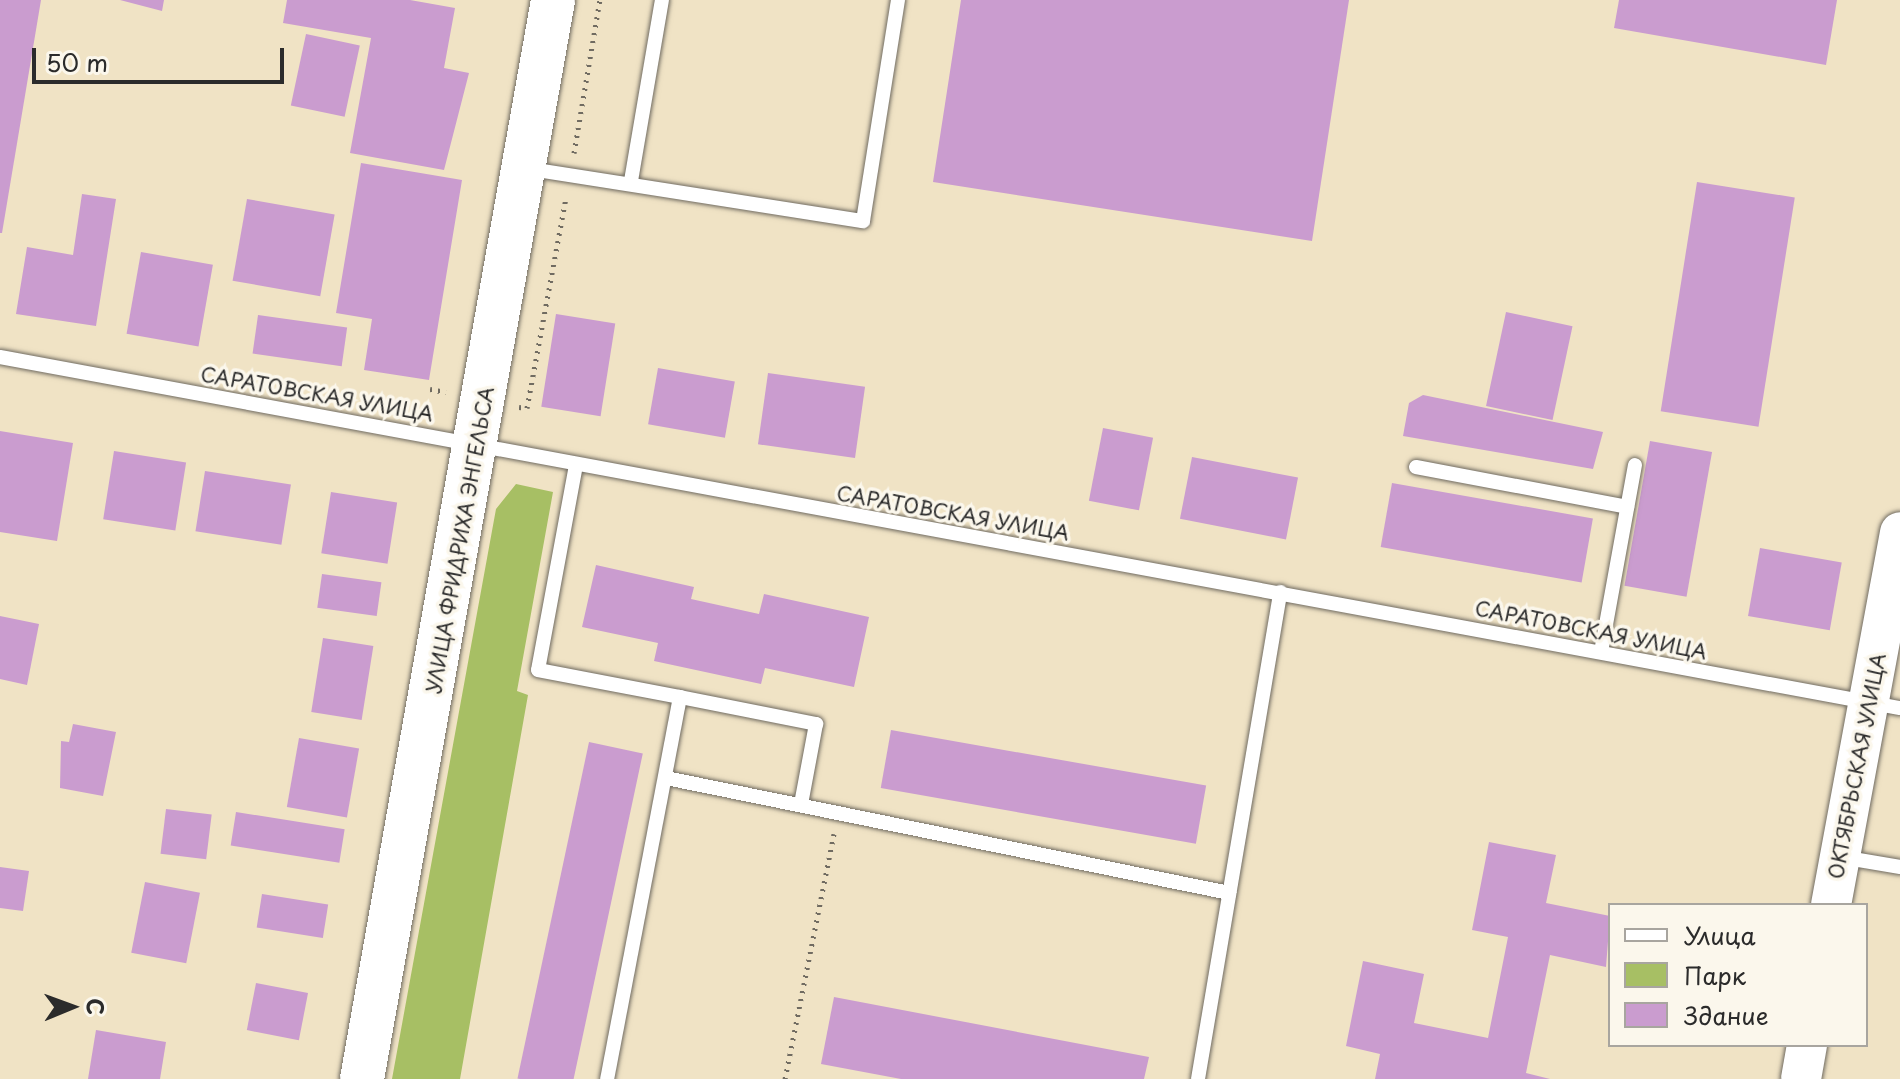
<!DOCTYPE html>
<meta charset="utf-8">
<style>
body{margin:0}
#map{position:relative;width:1900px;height:1079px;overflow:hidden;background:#f0e3c5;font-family:"Playpen Sans",sans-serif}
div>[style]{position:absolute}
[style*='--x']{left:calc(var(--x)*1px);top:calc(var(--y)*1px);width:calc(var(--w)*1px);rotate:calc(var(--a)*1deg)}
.green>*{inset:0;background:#a7bf64}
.building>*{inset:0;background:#ca9ccf;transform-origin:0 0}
.path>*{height:5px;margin-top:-2.5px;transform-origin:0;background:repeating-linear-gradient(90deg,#706b61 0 2px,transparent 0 8px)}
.roads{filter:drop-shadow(0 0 2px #706b61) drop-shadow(0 0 2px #706b61)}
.service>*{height:14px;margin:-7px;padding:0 7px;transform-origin:7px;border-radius:7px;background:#fff}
.secondary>*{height:40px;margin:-20px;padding:0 20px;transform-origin:20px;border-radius:20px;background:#fff}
.primary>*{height:44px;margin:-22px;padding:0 22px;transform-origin:22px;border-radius:22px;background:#fff}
span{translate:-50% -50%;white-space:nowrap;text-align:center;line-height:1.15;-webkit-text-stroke:7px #fbf7ec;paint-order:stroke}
.street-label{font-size:20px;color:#2b2b2b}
.legend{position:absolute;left:1608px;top:903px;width:260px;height:144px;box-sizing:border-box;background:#fbf7ec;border:2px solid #a8a59f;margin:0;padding:10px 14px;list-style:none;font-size:24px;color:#2b2b2b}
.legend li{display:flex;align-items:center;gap:16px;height:40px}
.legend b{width:40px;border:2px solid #a8a59f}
.north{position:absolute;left:32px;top:967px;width:80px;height:80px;-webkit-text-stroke:6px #fbf7ec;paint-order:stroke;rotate:89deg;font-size:22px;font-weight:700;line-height:32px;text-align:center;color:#2b2b2b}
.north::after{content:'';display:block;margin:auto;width:28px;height:36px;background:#2b2b2b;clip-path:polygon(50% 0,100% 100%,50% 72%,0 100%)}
.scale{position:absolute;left:32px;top:48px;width:252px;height:36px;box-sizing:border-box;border:4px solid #2b2b2b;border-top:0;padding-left:10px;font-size:24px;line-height:28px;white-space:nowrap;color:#2b2b2b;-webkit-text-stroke:6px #fbf7ec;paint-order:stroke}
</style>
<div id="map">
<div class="green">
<div style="clip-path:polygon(516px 484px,553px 492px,517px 691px,528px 695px,460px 1079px,392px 1079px,496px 509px)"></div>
</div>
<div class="building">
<div style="clip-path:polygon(0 0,41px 0,2px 233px,0 233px)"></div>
<div style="clip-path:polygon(120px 0,164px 0,162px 11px)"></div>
<div style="clip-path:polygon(287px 0,410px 0,455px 8px,444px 68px,469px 73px,444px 170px,350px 153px,371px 38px,283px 23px)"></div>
<div style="clip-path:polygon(961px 0,1349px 0,1312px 241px,933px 182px)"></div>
<div style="clip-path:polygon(1619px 0,1837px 0,1826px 65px,1614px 28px)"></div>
<div style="left:306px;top:34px;width:55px;height:73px;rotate:12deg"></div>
<div style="clip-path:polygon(361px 163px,462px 180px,429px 380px,364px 370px,372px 319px,336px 313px)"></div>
<div style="left:1697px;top:182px;width:99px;height:232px;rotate:9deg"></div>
<div style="clip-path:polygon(82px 194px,116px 199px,96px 326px,16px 314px,27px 247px,73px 255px)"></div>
<div style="left:247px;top:199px;width:89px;height:83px;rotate:10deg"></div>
<div style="left:141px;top:252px;width:73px;height:83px;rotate:10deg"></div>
<div style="left:1506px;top:312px;width:68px;height:96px;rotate:12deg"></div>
<div style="left:556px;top:314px;width:60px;height:94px;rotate:9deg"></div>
<div style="left:258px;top:315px;width:90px;height:39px;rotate:8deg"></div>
<div style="left:658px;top:368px;width:78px;height:57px;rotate:10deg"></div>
<div style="left:768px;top:373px;width:98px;height:72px;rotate:8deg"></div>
<div style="clip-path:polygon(1423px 395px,1603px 432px,1593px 469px,1403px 436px,1409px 403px)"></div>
<div style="left:1103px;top:428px;width:51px;height:74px;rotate:11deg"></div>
<div style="clip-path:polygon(0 431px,73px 443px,57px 541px,0 532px)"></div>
<div style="left:1650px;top:441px;width:63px;height:147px;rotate:10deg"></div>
<div style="left:114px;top:451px;width:73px;height:69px;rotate:9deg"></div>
<div style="left:1192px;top:457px;width:108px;height:63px;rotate:11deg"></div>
<div style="left:205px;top:471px;width:87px;height:61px;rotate:9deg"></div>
<div style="left:1392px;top:483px;width:204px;height:65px;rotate:10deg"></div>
<div style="left:331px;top:492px;width:67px;height:62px;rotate:9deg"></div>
<div style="left:1760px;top:548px;width:83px;height:69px;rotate:10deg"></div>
<div style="clip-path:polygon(596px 565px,694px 587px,691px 599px,759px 614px,764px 594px,869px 617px,854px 687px,765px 668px,761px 684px,654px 661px,658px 643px,582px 627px)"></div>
<div style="left:322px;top:574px;width:60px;height:34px;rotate:8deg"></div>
<div style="clip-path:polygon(0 616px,39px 624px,27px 685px,0 679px)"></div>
<div style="left:323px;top:638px;width:51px;height:75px;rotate:9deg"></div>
<div style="clip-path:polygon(73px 724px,116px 732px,103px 796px,60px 788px,61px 741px,69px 742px)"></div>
<div style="left:891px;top:730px;width:320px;height:59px;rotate:10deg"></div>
<div style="left:299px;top:738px;width:61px;height:70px;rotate:10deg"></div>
<div style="left:589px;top:742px;width:55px;height:344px;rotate:12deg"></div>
<div style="left:166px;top:809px;width:46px;height:45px;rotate:7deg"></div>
<div style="left:236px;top:812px;width:110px;height:34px;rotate:9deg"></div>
<div style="clip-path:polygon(1489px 842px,1556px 855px,1546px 903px,1610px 916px,1606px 967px,1550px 955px,1526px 1073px,1550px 1079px,1375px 1079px,1380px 1054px,1346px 1046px,1363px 961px,1424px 974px,1414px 1023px,1488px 1038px,1508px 937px,1472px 930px)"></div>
<div style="clip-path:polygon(0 867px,29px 871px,23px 911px,0 908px)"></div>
<div style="left:145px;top:882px;width:56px;height:72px;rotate:11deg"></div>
<div style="left:262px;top:894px;width:67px;height:34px;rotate:9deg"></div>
<div style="left:256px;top:983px;width:53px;height:48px;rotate:11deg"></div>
<div style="clip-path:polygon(834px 997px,1149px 1057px,1144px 1079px,901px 1079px,821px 1064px)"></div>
<div style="clip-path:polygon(96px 1030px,166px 1042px,160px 1079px,88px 1079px)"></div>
</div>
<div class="path">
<div style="--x:574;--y:153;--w:155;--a:-80.4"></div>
<div style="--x:430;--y:389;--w:16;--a:11"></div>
<div style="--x:519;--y:407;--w:8;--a:7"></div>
<div style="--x:527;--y:408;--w:214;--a:-79.5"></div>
<div style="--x:785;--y:1079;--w:250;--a:-78.7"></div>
</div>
<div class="roads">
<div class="service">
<div style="--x:530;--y:169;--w:337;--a:8.9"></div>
<div style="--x:863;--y:221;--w:224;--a:-81"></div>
<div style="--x:631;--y:181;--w:184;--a:-80.3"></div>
<div style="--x:0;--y:357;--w:1932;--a:10.47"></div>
<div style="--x:576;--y:465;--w:208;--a:100.5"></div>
<div style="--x:538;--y:670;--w:145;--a:10.8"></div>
<div style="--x:680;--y:697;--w:389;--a:100.8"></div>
<div style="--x:1416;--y:467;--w:215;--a:10.7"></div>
<div style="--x:1601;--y:652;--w:190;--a:-79.7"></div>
<div style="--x:680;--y:697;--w:139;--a:11.2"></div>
<div style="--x:816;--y:724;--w:81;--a:100.6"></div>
<div style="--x:666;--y:778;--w:575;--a:11.54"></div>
<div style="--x:1841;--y:857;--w:60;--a:9.6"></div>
<div style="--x:1198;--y:1079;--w:494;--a:-80.4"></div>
</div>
<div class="secondary">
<div style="--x:1831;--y:905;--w:379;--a:-79.5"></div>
<div style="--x:1801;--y:1079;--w:35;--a:-80"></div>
</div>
<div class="primary">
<div style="--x:362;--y:1079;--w:1096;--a:-79.96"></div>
</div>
</div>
<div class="street-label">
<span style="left:317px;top:394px;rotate:10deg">САРАТОВСКАЯ УЛИЦА</span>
<span style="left:953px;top:513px;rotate:10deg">САРАТОВСКАЯ УЛИЦА</span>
<span style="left:460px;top:540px;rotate:-80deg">УЛИЦА ФРИДРИХА ЭНГЕЛЬСА</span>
<span style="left:1591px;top:630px;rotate:11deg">САРАТОВСКАЯ УЛИЦА</span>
<span style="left:1857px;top:766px;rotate:-79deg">ОКТЯБРЬСКАЯ УЛИЦА</span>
</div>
<ul class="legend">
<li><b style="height:10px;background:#fff"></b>Улица</li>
<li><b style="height:22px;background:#a7bf64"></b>Парк</li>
<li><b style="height:22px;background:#ca9ccf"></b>Здание</li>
</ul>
<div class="north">С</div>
<div class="scale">50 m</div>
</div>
